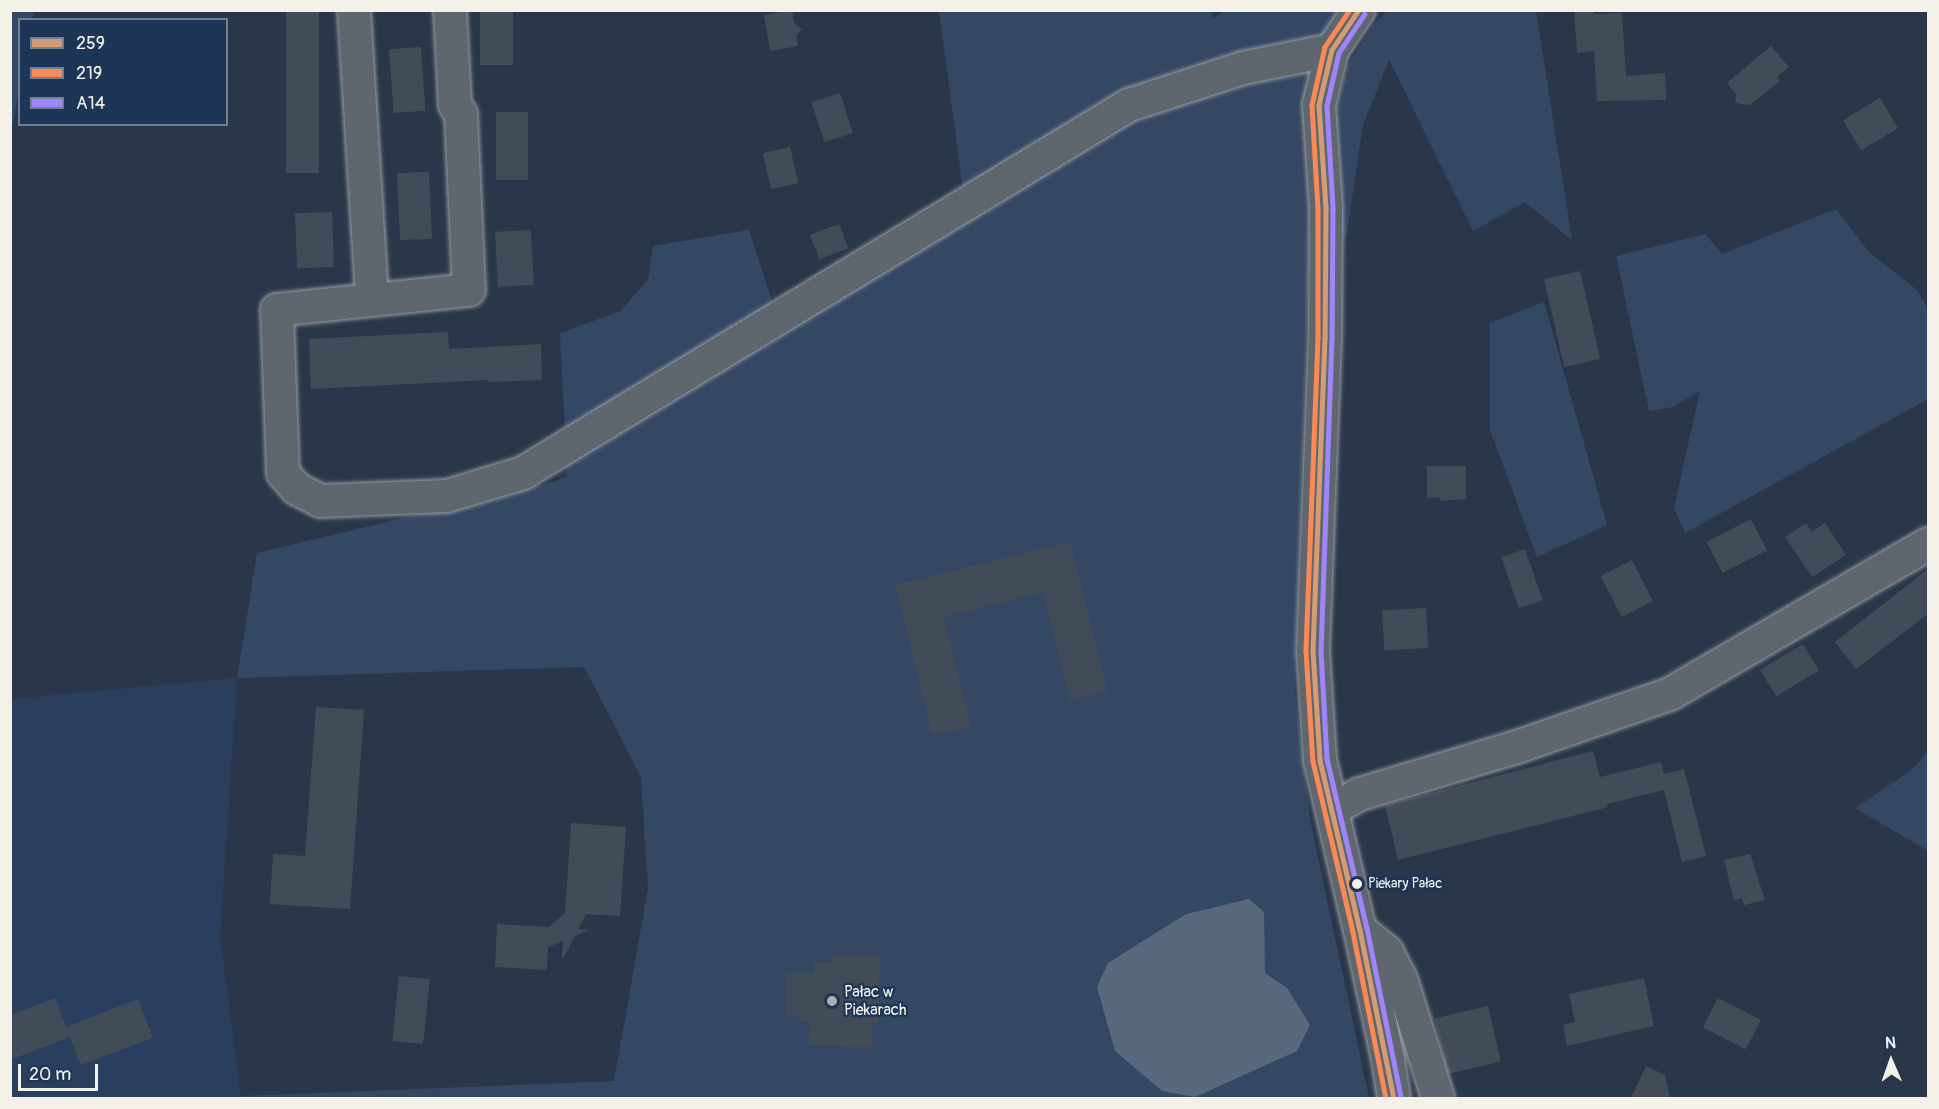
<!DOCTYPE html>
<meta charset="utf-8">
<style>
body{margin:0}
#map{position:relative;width:1939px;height:1109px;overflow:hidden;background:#2a374a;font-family:Pangolin,sans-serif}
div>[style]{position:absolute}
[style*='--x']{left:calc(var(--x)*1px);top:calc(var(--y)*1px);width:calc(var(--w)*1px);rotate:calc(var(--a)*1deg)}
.built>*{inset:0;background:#2a3f5d}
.green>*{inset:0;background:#344763}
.water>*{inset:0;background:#59687d}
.building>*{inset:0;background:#424c59;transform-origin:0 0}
.roads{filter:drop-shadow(0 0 2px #979ca3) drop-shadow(0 0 2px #979ca3)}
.minor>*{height:32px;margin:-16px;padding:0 16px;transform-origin:16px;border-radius:16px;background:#60666e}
.bus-1>*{height:4.5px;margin:-2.25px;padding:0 2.25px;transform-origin:2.25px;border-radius:2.25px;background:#d39c74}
.bus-2>*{height:4.5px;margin:-2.25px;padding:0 2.25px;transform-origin:2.25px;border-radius:2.25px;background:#f98a56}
.bus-3>*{height:4.5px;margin:-2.25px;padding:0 2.25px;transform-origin:2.25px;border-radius:2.25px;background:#9f84fb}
.dots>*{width:16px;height:16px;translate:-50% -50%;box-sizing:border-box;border:3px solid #1d3557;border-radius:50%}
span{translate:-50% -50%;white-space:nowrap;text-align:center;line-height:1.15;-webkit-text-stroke:4.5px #1d3557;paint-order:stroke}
.bus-label{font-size:14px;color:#f4f1e8}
.left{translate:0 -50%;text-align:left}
.poi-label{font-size:16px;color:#f4f1e8}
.frame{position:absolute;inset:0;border:12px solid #f4f1e8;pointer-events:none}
.legend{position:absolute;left:18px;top:18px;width:210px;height:108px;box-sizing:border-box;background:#1d3557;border:2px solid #738091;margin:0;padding:8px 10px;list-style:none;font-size:18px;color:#f4f1e8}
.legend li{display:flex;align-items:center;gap:12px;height:30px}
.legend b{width:30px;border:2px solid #738091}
.north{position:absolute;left:1861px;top:1031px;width:60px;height:60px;-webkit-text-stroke:4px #1d3557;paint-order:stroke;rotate:358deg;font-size:16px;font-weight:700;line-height:24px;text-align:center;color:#f4f1e8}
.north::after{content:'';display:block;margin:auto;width:21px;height:27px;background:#f4f1e8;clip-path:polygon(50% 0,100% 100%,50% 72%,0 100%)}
.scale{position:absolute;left:18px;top:1064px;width:80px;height:27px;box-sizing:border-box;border:3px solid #f4f1e8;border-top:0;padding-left:8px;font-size:18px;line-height:21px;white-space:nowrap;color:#f4f1e8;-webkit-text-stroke:4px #1d3557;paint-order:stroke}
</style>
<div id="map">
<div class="built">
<div style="clip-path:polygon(237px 678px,220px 937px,241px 1098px,11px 1098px,11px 699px)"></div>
</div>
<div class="green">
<div style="clip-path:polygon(11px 10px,34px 11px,32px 19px,20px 20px,19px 91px,12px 128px)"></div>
<div style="clip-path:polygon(1212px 10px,1213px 18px,1225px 11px,1341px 11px,1319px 38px,963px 190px,939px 11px)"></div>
<div style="clip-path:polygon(1387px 11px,1536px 11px,1572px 240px,1525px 202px,1473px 231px,1389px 60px,1363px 125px,1346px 239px,1337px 235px,1333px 121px,1347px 67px,1372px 27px)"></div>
<div style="clip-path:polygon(1315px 64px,1294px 689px,1311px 824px,1369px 1098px,241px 1098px,241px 1096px,614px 1081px,648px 889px,641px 777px,584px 667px,237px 678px,257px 553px,557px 481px,567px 475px,560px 333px,621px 311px,648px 279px,653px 246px,749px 230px,781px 329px,1132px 114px)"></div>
<div style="clip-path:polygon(1836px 209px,1870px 253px,1917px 290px,1928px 309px,1928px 399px,1685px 533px,1674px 508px,1700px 391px,1673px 407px,1649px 411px,1616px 256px,1705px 234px,1722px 254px)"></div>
<div style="clip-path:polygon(1544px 302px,1607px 525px,1537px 557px,1490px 430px,1490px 323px)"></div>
<div style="clip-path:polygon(1928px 751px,1928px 851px,1855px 808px,1913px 769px)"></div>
</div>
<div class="water">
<div style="clip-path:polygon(1249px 899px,1264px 912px,1265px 973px,1287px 988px,1310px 1025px,1297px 1051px,1195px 1097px,1162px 1091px,1115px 1051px,1097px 987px,1108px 963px,1186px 914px)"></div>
</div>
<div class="building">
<div style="left:286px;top:10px;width:33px;height:163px"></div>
<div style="left:480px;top:10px;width:33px;height:55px"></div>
<div style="clip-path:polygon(792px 10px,794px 23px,802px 29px,796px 36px,798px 46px,770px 51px,764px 15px)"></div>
<div style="clip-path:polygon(1574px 10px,1594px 10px,1594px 14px,1622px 13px,1626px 76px,1665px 73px,1666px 100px,1597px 101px,1594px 51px,1577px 53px)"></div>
<div style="clip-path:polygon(1771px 46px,1789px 67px,1777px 77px,1780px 81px,1750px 105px,1735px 103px,1736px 94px,1727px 83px)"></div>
<div style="left:421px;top:47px;width:64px;height:32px;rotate:86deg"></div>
<div style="left:840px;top:93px;width:42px;height:30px;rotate:72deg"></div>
<div style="left:1880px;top:98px;width:35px;height:43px;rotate:59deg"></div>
<div style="left:496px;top:112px;width:32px;height:68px"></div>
<div style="left:790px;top:147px;width:37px;height:28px;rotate:77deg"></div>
<div style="clip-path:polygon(416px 172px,429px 172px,432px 239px,400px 240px,397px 174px)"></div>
<div style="left:332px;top:212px;width:55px;height:37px;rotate:88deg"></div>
<div style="left:839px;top:224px;width:26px;height:31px;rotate:69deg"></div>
<div style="left:531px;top:230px;width:55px;height:36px;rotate:87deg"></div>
<div style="left:1580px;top:271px;width:90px;height:37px;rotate:77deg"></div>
<div style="clip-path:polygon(448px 332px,449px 349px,541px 344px,542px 380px,488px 382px,488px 380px,311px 389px,309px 339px)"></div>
<div style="clip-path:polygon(1427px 466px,1466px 466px,1466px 499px,1440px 501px,1440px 497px,1427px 498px)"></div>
<div style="left:1751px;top:519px;width:35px;height:50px;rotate:63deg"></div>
<div style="clip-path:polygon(1806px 523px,1812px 532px,1825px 523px,1846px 555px,1812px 577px,1785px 537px)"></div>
<div style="clip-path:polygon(1070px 542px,1107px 691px,1070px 700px,1043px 592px,944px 617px,971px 726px,932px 735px,895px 585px)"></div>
<div style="left:1525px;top:549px;width:54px;height:25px;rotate:71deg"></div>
<div style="left:1632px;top:560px;width:46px;height:35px;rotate:63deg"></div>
<div style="clip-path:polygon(1929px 568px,1929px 613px,1856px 669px,1835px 642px)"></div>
<div style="left:1426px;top:608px;width:40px;height:44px;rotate:87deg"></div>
<div style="left:1803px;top:644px;width:31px;height:50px;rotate:59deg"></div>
<div style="clip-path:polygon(316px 707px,364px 710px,350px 909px,270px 904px,273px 854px,305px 856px)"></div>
<div style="clip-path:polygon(1593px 751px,1600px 777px,1661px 762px,1664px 774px,1684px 769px,1706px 856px,1682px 862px,1664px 790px,1607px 804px,1608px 807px,1398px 860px,1385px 805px)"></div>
<div style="clip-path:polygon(571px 823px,626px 827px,620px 916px,586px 914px,578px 929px,589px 930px,575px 936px,562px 960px,563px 941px,548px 947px,547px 970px,495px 967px,497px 924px,549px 927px,565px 913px)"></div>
<div style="clip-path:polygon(1750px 854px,1765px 900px,1744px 905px,1742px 898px,1734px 900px,1724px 860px)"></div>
<div style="clip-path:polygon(832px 956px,880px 956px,878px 1023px,873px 1023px,872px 1047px,809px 1046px,810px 1022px,801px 1022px,801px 1015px,786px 1015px,786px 973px,814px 973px,814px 962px,832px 962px)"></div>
<div style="left:399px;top:976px;width:31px;height:65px;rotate:6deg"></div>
<div style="clip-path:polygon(1644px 978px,1654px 1026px,1567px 1046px,1563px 1025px,1575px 1022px,1569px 994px)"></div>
<div style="clip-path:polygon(55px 998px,66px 1027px,138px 999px,153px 1038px,81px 1065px,70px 1037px,10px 1060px,10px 1015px)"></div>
<div style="left:1718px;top:998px;width:48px;height:33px;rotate:27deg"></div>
<div style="left:1488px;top:1006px;width:57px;height:55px;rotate:77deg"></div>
<div style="clip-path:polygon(1646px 1066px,1665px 1075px,1670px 1098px,1631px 1098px)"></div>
</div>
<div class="roads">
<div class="minor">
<div style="--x:354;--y:10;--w:289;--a:86.4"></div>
<div style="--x:450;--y:10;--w:95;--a:87"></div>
<div style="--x:455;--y:105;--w:11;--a:56"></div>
<div style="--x:461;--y:114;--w:176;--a:87.4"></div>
<div style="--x:469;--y:290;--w:193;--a:174.1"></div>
<div style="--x:277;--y:310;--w:163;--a:87.9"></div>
<div style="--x:283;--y:473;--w:21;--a:49"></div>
<div style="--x:297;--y:489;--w:27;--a:27"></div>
<div style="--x:321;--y:501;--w:126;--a:-2.3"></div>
<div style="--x:447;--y:496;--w:79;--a:-16.8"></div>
<div style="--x:523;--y:473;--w:709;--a:-31.27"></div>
<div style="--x:1129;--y:105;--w:120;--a:-18"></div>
<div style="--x:1243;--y:68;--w:91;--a:-11.4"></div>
<div style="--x:1359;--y:10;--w:48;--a:124"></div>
<div style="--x:1332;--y:50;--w:57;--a:103.3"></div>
<div style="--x:1319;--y:105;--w:103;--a:86.1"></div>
<div style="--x:1326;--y:208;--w:130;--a:90.4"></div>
<div style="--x:1325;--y:338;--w:313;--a:92.2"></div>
<div style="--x:1313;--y:651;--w:109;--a:86.3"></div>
<div style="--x:1320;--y:760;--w:175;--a:76.8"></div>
<div style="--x:1360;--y:930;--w:133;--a:77.8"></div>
<div style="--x:1388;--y:1060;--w:38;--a:81"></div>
<div style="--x:1332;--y:810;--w:32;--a:-30"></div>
<div style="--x:1360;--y:794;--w:164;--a:-16.7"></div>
<div style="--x:1517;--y:747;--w:162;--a:-19.1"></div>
<div style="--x:1670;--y:694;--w:298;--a:-30.2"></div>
<div style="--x:1360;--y:930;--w:35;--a:39"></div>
<div style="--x:1387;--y:952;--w:30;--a:63"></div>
<div style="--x:1401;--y:979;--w:125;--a:72.7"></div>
</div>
</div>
<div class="bus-1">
<div style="--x:1359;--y:10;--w:48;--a:124"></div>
<div style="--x:1332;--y:50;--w:57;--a:103.3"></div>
<div style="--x:1319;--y:105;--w:103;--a:86.1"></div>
<div style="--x:1326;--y:208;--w:130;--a:90.4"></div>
<div style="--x:1325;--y:338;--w:313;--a:92.2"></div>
<div style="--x:1313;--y:651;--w:109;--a:86.3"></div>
<div style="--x:1320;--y:760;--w:175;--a:76.8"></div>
<div style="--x:1360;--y:930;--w:171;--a:78.6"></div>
</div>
<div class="bus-2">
<div style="--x:1350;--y:10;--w:45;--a:124"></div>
<div style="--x:1325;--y:47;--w:59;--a:102.6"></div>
<div style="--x:1312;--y:105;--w:103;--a:86.7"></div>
<div style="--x:1318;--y:208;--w:130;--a:90"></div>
<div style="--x:1318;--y:338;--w:313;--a:92.2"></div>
<div style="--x:1306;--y:651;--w:110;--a:86.4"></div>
<div style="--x:1313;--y:761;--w:176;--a:76.8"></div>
<div style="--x:1353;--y:932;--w:169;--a:78.8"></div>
</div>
<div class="bus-3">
<div style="--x:1365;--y:14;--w:47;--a:123.7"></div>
<div style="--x:1339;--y:53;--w:54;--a:102.8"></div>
<div style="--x:1327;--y:106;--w:102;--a:86.6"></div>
<div style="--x:1333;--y:208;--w:130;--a:90.4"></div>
<div style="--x:1332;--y:338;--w:313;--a:92"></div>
<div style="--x:1321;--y:651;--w:108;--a:86.8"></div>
<div style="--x:1327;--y:759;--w:174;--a:76.7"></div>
<div style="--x:1367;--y:928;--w:172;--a:78.6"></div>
</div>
<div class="dots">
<div style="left:1357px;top:884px;background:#f4f1e8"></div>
<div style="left:832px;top:1001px;background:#adb0b1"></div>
</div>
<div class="bus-label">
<span class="left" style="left:1368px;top:884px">Piekary Pałac</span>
</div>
<div class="poi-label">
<span class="left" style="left:844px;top:1001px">Pałac w<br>Piekarach</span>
</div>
<div class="frame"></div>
<ul class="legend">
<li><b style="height:8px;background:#d39c74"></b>259</li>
<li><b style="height:8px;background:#f98a56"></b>219</li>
<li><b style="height:8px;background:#9f84fb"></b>A14</li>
</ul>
<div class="north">N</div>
<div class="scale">20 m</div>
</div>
